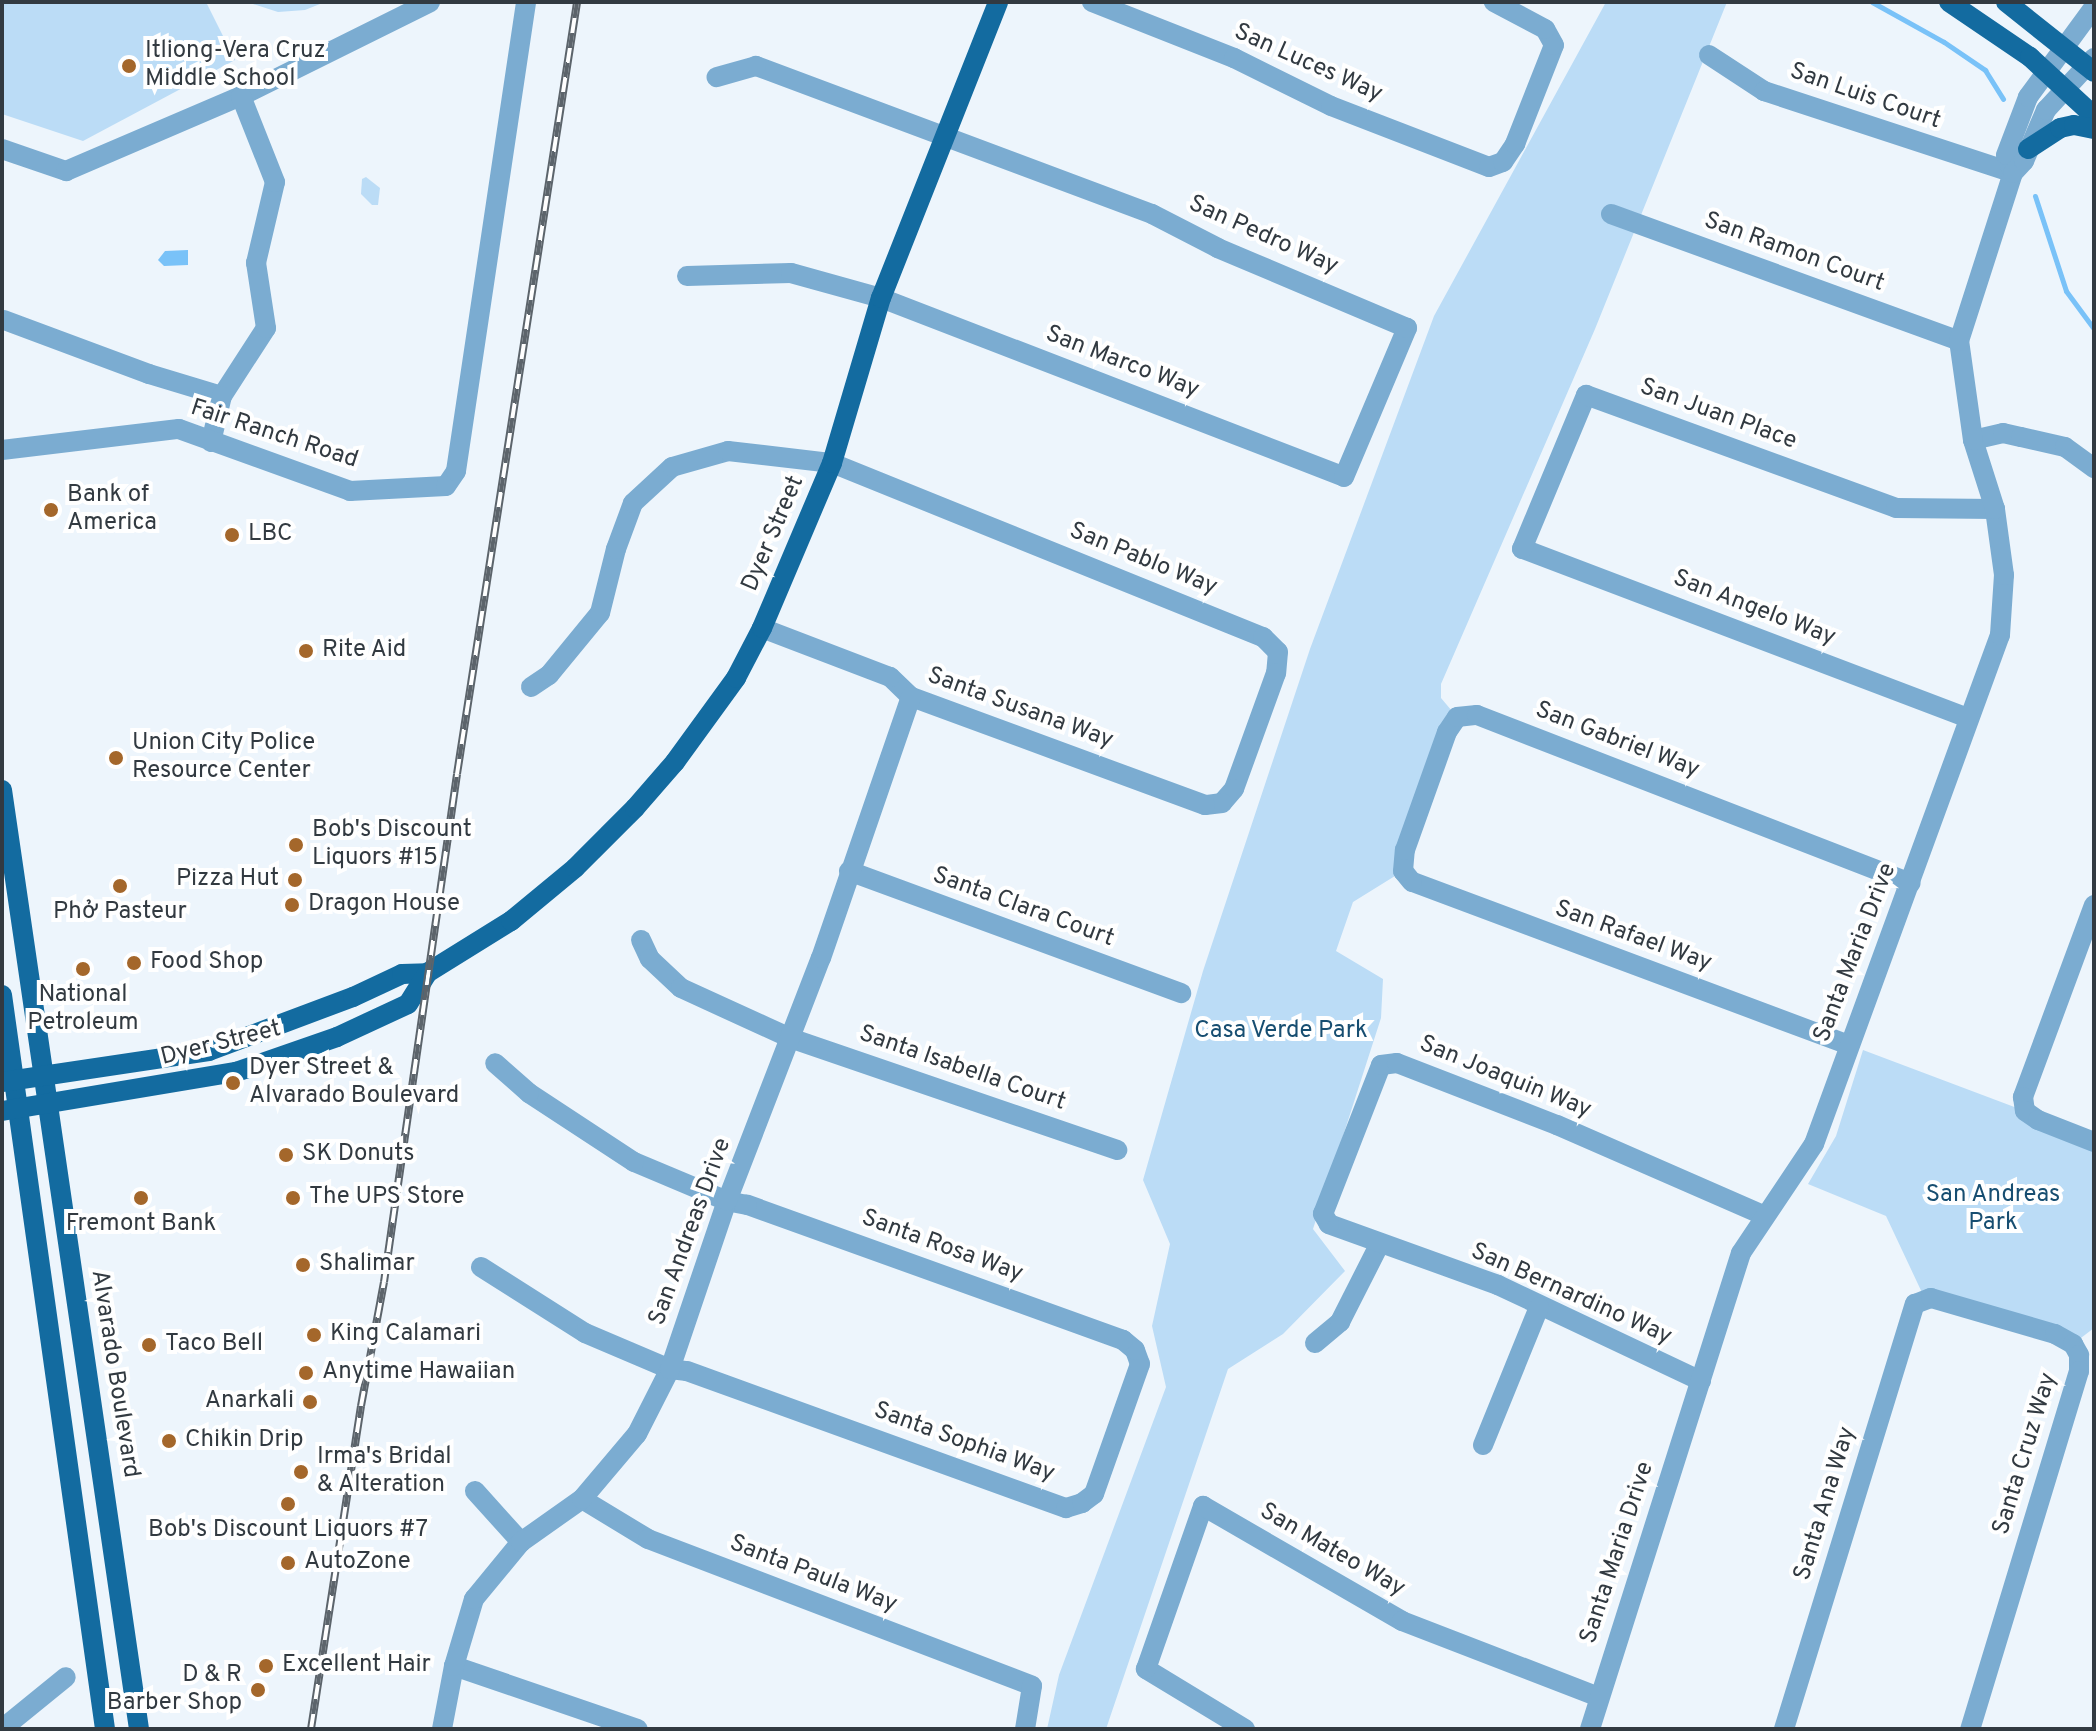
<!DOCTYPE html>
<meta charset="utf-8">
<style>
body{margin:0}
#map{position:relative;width:2096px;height:1731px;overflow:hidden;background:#edf5fc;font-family:Overpass,sans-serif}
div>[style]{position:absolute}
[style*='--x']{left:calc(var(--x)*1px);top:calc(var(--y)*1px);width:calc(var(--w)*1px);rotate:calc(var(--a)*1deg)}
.green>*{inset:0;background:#bbdcf6}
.water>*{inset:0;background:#79c2f8}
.stream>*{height:5px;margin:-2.5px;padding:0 2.5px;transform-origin:2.5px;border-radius:2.5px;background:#79c2f8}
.minor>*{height:20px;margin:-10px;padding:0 10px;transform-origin:10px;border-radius:10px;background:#7bacd1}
.major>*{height:20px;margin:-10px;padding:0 10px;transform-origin:10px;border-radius:10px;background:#136ba0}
.rail>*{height:8px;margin-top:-4px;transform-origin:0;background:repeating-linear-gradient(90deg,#fff 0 15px,#5c646b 0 30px);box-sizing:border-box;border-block:2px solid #5c646b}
.dots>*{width:22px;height:22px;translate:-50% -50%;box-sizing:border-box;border:4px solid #fff;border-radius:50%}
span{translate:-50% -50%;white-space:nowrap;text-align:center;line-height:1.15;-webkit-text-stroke:8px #fff;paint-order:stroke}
.poi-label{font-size:24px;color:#323a41}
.left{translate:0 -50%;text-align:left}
.right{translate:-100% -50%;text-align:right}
.street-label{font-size:24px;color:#323a41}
.park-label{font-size:24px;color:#174e71}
.frame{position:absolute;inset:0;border:4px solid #323a41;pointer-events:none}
</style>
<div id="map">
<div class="green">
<div style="clip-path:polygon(2px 2px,206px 2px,235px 60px,83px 141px,2px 114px)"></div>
<div style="clip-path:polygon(247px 2px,325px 2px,305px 10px,278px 12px)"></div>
<div style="clip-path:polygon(1606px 2px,1727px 2px,1595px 329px,1441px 684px,1441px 698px,1457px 717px,1403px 871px,1353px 902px,1336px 951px,1383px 979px,1381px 1018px,1313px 1229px,1345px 1271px,1283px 1334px,1228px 1369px,1106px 1729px,1047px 1729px,1059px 1675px,1166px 1387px,1152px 1326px,1170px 1244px,1143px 1180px,1203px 971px,1310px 649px,1434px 316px)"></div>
<div style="clip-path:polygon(366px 177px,380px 188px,378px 205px,372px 205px,361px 194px,362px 179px)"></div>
<div style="clip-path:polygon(1863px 1050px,2025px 1111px,2094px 1142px,2094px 1328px,2073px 1344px,1925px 1299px,1886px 1216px,1808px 1184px,1836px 1136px)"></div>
</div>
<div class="water">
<div style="clip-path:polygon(188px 250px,188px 265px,164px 266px,158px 260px,165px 251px)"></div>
</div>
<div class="stream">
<div style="--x:1872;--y:2;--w:82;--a:29.1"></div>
<div style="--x:1944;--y:42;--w:50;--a:34.3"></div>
<div style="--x:1985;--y:70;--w:34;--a:58"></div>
<div style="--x:2035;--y:196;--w:100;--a:71.9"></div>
<div style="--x:2066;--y:291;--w:47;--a:53.6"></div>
</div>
<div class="minor">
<div style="--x:1092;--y:2;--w:153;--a:21.5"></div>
<div style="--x:1234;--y:58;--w:108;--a:26.3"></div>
<div style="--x:1331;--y:106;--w:169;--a:21.1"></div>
<div style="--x:1489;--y:167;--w:15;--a:-20"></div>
<div style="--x:1503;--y:162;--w:22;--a:-56"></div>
<div style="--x:1515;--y:144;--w:106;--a:-68.5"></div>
<div style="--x:1554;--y:45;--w:18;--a:-119"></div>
<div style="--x:1545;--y:29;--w:58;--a:-152.1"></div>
<div style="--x:1709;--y:55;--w:66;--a:33.2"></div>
<div style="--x:1764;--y:91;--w:262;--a:18.2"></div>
<div style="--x:2;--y:149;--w:68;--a:19"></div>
<div style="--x:66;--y:171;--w:190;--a:-23.2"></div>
<div style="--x:241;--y:96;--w:211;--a:-26.4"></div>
<div style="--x:2013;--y:173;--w:19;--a:-111"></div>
<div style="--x:2006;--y:155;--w:62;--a:-69.2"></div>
<div style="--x:2028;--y:97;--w:112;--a:-53.7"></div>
<div style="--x:1611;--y:214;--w:370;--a:20"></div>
<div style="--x:687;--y:276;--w:104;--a:-1.7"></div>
<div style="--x:791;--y:273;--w:93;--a:15.5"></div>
<div style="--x:881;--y:298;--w:496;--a:21.1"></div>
<div style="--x:1344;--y:477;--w:162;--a:-67.1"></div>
<div style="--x:1407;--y:328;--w:205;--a:-157.1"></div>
<div style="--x:1218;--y:248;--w:74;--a:-152.7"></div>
<div style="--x:1152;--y:214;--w:423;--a:-159.5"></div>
<div style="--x:756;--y:66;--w:41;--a:164.2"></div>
<div style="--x:4;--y:320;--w:155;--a:20.4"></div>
<div style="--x:149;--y:374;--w:76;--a:16.8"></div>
<div style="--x:222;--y:396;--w:81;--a:-57.1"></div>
<div style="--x:266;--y:328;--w:66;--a:-98.7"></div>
<div style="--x:256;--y:263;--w:83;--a:-76.8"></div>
<div style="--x:275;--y:182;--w:92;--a:-111.6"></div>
<div style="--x:1973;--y:440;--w:31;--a:-13"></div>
<div style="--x:2003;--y:433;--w:18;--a:13"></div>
<div style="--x:2021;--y:437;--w:45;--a:12.8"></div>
<div style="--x:2065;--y:447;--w:36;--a:36"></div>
<div style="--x:211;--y:442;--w:47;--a:-76.6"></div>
<div style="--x:2;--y:450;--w:178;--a:-6.8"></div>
<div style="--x:179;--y:429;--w:182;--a:19.9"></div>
<div style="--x:350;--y:491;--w:96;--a:-3"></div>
<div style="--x:446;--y:486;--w:18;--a:-56"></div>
<div style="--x:456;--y:471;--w:474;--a:-81.5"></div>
<div style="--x:531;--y:687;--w:22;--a:-34"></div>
<div style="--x:549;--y:675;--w:80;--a:-50.6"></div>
<div style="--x:600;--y:613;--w:66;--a:-76"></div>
<div style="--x:616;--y:549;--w:49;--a:-69.7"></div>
<div style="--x:633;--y:503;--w:53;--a:-42.7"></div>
<div style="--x:672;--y:467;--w:58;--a:-15.9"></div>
<div style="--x:728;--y:451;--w:105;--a:6.6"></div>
<div style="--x:832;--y:463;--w:465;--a:22"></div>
<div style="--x:1263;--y:637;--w:21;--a:45"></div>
<div style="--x:1278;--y:652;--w:21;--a:95"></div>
<div style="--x:1276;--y:673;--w:123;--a:109.9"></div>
<div style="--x:1234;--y:789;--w:18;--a:131"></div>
<div style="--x:1222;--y:803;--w:17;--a:173"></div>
<div style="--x:1205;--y:805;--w:313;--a:-159.8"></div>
<div style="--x:911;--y:697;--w:29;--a:-136"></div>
<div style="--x:890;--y:677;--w:137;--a:-159.1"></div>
<div style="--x:1968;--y:718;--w:477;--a:-159.2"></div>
<div style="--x:1522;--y:549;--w:167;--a:-67.4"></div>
<div style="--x:1586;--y:395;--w:330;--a:20"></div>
<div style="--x:1896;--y:508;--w:99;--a:0.6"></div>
<div style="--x:849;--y:871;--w:354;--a:20.2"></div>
<div style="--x:2094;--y:905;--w:205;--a:110.3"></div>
<div style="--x:2023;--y:1097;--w:14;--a:82"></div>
<div style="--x:2025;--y:1111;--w:16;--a:35"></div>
<div style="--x:2038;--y:1120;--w:60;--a:21.4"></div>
<div style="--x:641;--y:940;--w:21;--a:65"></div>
<div style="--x:650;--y:959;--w:42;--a:43.1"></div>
<div style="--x:681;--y:988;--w:120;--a:24.6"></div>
<div style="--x:790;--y:1038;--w:346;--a:18.9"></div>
<div style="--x:1849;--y:1045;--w:466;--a:-159.5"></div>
<div style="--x:1412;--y:882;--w:14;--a:-129"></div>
<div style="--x:1403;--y:871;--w:21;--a:-85"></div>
<div style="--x:1405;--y:850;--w:125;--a:-70.4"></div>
<div style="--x:1447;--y:732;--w:18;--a:-56"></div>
<div style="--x:1457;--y:717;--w:20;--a:-6"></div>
<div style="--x:1477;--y:715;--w:465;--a:21.2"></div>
<div style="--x:481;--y:1267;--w:123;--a:32.4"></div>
<div style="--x:585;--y:1333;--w:92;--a:23"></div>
<div style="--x:670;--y:1369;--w:17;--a:7"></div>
<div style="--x:687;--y:1371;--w:403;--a:19.9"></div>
<div style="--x:1066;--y:1508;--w:17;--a:-17"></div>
<div style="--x:1082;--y:1503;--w:15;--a:-37"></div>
<div style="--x:1094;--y:1494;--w:138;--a:-70.5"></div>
<div style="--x:1140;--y:1364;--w:15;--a:-110"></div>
<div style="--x:1135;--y:1350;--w:16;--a:-140"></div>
<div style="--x:1123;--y:1340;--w:400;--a:-160.2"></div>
<div style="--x:747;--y:1205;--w:20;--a:-169"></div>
<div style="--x:727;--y:1201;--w:101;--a:-157.2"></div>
<div style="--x:634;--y:1162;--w:126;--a:-146.7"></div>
<div style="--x:529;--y:1093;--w:45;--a:-138.6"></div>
<div style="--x:1315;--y:1343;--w:33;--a:-40"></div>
<div style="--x:1340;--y:1322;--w:86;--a:-63.1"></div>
<div style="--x:1701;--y:1381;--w:225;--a:-154.7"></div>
<div style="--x:1498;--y:1285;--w:180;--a:-160.2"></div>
<div style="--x:1329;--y:1224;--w:12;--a:-121"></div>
<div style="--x:1323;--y:1214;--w:160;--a:-68.7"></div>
<div style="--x:1381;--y:1065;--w:16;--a:-7"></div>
<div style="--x:1397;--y:1063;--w:172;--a:21.2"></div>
<div style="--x:1557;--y:1125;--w:227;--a:23.6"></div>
<div style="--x:1483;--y:1445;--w:149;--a:-67.9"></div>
<div style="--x:475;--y:1491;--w:69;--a:48"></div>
<div style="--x:582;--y:1499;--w:77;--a:31.2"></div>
<div style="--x:648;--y:1539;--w:411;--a:20.9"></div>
<div style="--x:1032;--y:1686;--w:44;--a:99.2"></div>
<div style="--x:454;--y:1666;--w:194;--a:18.9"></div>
<div style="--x:2;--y:1729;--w:82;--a:-39.1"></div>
<div style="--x:442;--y:1729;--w:64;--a:-79.2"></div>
<div style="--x:454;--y:1666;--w:70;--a:-73.4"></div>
<div style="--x:474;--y:1599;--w:74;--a:-50.5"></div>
<div style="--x:521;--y:1542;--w:75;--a:-35.2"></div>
<div style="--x:582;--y:1499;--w:85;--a:-49.8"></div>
<div style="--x:637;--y:1434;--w:73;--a:-63.1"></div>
<div style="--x:670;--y:1369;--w:177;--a:-71.3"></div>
<div style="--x:727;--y:1201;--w:261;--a:-68.9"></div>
<div style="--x:821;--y:958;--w:276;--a:-71"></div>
<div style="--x:1245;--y:1729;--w:116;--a:-148.8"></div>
<div style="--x:1146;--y:1669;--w:173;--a:-70.7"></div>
<div style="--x:1203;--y:1506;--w:230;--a:30"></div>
<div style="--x:1402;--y:1621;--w:211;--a:21.1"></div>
<div style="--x:1590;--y:1729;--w:499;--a:-72.4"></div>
<div style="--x:1741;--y:1253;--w:131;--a:-56.2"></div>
<div style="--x:1814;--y:1144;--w:542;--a:-69.93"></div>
<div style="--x:2000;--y:635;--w:60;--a:-86.2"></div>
<div style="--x:2004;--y:575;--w:67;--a:-97.8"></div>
<div style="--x:1995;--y:509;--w:72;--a:-107.7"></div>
<div style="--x:1973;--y:440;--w:100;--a:-98"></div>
<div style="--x:1959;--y:341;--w:176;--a:-72.2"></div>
<div style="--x:2013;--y:173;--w:16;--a:-47"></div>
<div style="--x:2024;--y:161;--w:56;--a:-66.7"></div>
<div style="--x:2046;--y:110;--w:71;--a:-47.3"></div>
<div style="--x:1784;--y:1729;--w:445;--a:-72.9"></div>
<div style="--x:1915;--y:1304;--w:17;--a:-21"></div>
<div style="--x:1931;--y:1298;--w:129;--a:16.2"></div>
<div style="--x:2055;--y:1334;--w:21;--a:29"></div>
<div style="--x:2073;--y:1344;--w:13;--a:61"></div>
<div style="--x:2079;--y:1355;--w:16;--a:90"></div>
<div style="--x:2079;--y:1371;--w:374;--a:106.9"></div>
</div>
<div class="major">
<div style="--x:1949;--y:2;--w:98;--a:34.2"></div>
<div style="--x:2030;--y:57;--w:87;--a:42.7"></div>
<div style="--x:2006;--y:2;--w:112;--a:38.5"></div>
<div style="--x:2028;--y:149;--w:38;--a:-33"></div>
<div style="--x:2060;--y:128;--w:14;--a:-12"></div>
<div style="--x:2074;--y:125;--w:20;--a:11"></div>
<div style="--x:2;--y:790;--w:949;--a:81.7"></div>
<div style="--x:2;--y:995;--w:741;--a:82.01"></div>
<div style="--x:2;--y:1082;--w:209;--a:-8.5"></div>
<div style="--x:209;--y:1051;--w:154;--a:-20.6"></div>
<div style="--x:353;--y:997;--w:54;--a:-25.1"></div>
<div style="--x:402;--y:974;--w:25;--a:-2"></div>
<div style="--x:427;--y:973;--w:99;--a:-31.8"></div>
<div style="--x:511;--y:921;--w:83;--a:-39.6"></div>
<div style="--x:575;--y:868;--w:85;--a:-45"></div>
<div style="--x:635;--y:808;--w:61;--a:-49"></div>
<div style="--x:675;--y:762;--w:104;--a:-54"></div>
<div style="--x:736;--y:678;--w:56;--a:-62.5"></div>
<div style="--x:762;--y:628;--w:179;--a:-67"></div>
<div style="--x:832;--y:463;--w:172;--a:-73.5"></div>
<div style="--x:881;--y:298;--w:318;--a:-68.4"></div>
<div style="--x:2;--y:1111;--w:237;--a:-9.5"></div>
<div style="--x:236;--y:1072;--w:107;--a:-19.1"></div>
<div style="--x:337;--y:1037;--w:78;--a:-24.9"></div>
<div style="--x:408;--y:1004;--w:36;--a:-58"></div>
</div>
<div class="rail">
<div style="--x:311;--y:1729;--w:327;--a:-81.2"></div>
<div style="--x:361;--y:1406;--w:126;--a:-79.5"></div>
<div style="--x:384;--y:1282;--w:513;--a:-81.82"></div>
<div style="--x:457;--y:774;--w:781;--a:-81.16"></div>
</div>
<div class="dots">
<div style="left:129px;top:66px;background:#a4672b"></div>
<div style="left:51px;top:510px;background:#a4672b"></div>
<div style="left:232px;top:535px;background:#a4672b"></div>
<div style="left:306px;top:651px;background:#a4672b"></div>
<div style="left:116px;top:758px;background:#a4672b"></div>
<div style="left:296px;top:845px;background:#a4672b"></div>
<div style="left:295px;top:880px;background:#a4672b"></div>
<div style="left:120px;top:886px;background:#a4672b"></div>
<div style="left:292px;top:905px;background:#a4672b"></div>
<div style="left:134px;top:963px;background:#a4672b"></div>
<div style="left:83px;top:969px;background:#a4672b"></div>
<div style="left:233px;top:1083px;background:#a4672b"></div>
<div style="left:286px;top:1155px;background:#a4672b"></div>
<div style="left:141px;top:1198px;background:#a4672b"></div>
<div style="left:293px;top:1198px;background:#a4672b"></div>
<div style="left:303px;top:1265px;background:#a4672b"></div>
<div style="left:314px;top:1335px;background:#a4672b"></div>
<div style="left:149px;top:1345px;background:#a4672b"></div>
<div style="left:306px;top:1373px;background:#a4672b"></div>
<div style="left:310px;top:1402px;background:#a4672b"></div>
<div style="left:169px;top:1441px;background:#a4672b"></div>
<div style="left:301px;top:1472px;background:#a4672b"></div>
<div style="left:288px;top:1504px;background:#a4672b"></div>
<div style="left:288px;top:1563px;background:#a4672b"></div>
<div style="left:266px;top:1666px;background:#a4672b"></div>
<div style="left:258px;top:1690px;background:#a4672b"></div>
</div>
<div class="poi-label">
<span class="left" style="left:145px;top:66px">Itliong-Vera Cruz<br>Middle School</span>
<span class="left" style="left:67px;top:510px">Bank of<br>America</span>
<span class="left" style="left:248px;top:535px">LBC</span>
<span class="left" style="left:322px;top:651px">Rite Aid</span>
<span class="left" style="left:132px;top:758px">Union City Police<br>Resource Center</span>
<span class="left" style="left:312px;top:845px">Bob's Discount<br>Liquors #15</span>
<span class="right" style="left:279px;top:880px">Pizza Hut</span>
<span class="left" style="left:308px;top:905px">Dragon House</span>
<span style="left:120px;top:913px">Phở Pasteur</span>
<span class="left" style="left:150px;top:963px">Food Shop</span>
<span style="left:83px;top:1010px">National<br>Petroleum</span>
<span class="left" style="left:249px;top:1083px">Dyer Street &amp;<br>Alvarado Boulevard</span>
<span class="left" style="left:302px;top:1155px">SK Donuts</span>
<span class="left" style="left:309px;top:1198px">The UPS Store</span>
<span style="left:141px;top:1225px">Fremont Bank</span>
<span class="left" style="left:319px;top:1265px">Shalimar</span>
<span class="left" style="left:330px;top:1335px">King Calamari</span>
<span class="left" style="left:165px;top:1345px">Taco Bell</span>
<span class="left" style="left:322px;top:1373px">Anytime Hawaiian</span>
<span class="right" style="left:294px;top:1402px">Anarkali</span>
<span class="left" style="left:185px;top:1441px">Chikin Drip</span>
<span class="left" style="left:317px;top:1472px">Irma's Bridal<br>&amp; Alteration</span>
<span style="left:288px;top:1531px">Bob's Discount Liquors #7</span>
<span class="left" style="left:304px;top:1563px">AutoZone</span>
<span class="left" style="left:282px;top:1666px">Excellent Hair</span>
<span class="right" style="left:242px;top:1690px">D &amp; R<br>Barber Shop</span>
</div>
<div class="street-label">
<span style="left:1308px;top:64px;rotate:24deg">San Luces Way</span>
<span style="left:1865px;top:97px;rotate:19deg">San Luis Court</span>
<span style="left:1263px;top:236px;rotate:24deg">San Pedro Way</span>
<span style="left:1794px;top:253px;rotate:20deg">San Ramon Court</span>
<span style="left:1122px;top:363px;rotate:21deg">San Marco Way</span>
<span style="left:1718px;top:415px;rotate:20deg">San Juan Place</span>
<span style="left:274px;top:435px;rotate:18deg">Fair Ranch Road</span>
<span style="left:774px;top:534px;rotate:-67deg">Dyer Street</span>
<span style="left:1143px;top:560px;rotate:22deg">San Pablo Way</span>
<span style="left:1754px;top:609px;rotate:21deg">San Angelo Way</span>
<span style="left:1020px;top:709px;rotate:20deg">Santa Susana Way</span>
<span style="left:1617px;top:741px;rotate:21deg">San Gabriel Way</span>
<span style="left:1023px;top:908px;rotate:20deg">Santa Clara Court</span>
<span style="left:1633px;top:937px;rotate:20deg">San Rafael Way</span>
<span style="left:1856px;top:953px;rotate:-69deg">Santa Maria Drive</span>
<span style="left:221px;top:1044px;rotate:-14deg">Dyer Street</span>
<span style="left:962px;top:1069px;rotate:19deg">Santa Isabella Court</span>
<span style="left:1505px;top:1078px;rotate:22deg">San Joaquin Way</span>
<span style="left:691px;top:1232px;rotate:-70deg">San Andreas Drive</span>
<span style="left:942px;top:1247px;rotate:20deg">Santa Rosa Way</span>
<span style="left:1571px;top:1295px;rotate:24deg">San Bernardino Way</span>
<span style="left:114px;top:1374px;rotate:81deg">Alvarado Boulevard</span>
<span style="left:964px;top:1443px;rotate:20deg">Santa Sophia Way</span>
<span style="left:2026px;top:1454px;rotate:-73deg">Santa Cruz Way</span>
<span style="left:1826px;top:1504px;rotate:-73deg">Santa Ana Way</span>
<span style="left:1332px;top:1551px;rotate:30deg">San Mateo Way</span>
<span style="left:1618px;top:1553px;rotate:-72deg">Santa Maria Drive</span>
<span style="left:813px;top:1575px;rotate:21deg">Santa Paula Way</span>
</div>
<div class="park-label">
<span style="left:1281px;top:1032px">Casa Verde Park</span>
<span style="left:1993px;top:1210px">San Andreas<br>Park</span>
</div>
<div class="frame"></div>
</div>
